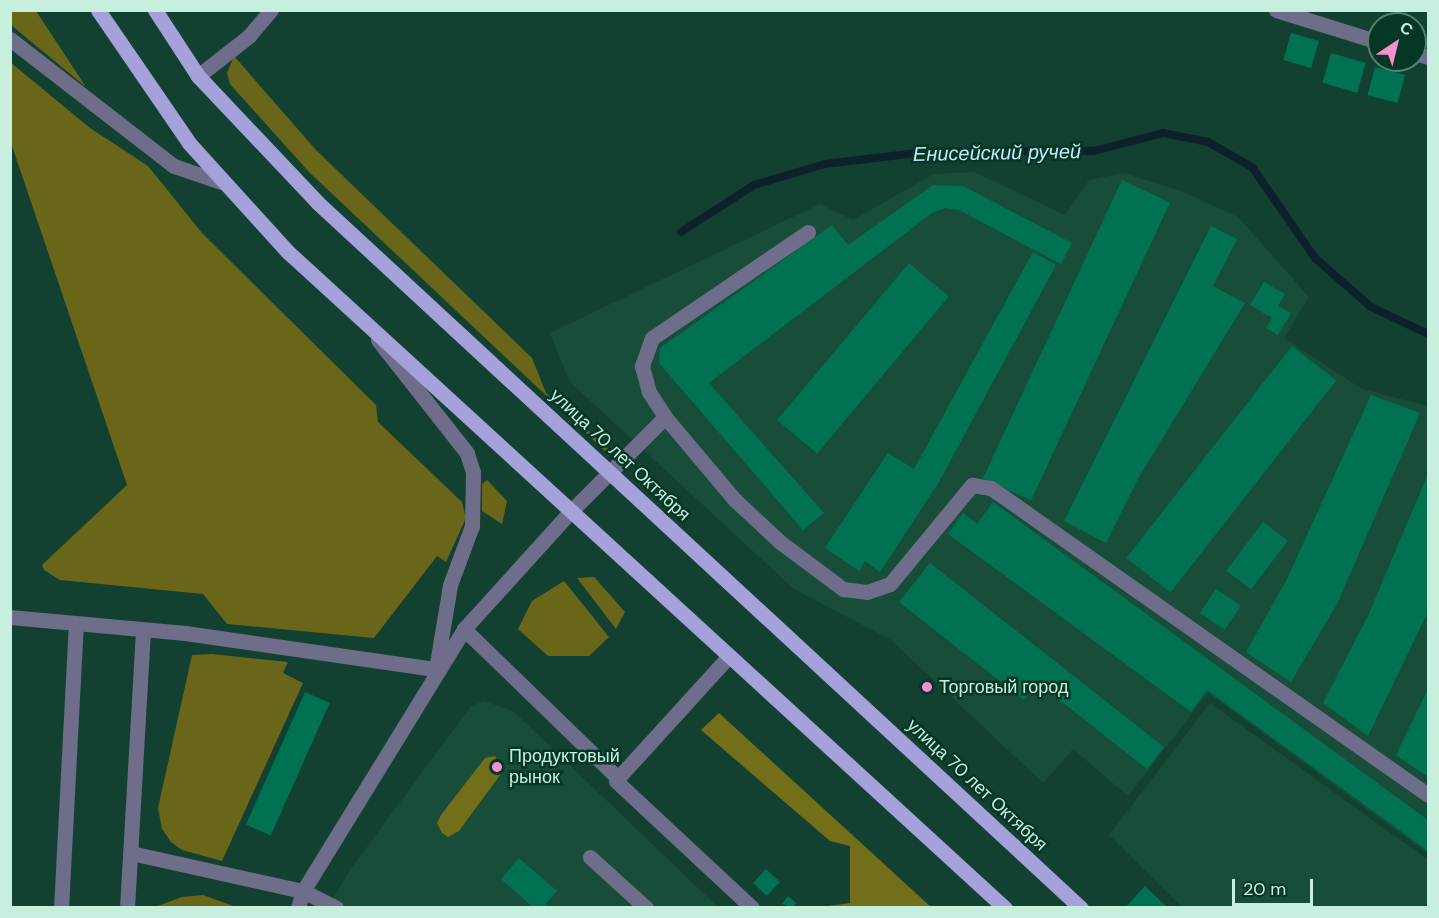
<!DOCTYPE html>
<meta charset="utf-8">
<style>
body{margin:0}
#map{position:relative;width:1439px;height:918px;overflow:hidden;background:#134131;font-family:"DM Sans",sans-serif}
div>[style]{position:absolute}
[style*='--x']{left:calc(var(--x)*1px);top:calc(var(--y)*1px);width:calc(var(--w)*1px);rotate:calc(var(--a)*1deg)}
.built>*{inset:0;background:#184d3a}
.green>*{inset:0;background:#6a6619}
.forest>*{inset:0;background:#736e1a}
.stream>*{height:8px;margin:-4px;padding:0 4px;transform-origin:4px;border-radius:4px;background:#0b222b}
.building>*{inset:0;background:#007252;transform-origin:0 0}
.minor>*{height:15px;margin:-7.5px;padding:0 7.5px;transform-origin:7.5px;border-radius:7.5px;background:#6e6d8a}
.major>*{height:15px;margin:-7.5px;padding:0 7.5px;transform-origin:7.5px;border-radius:7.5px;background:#a4a1db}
.dots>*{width:16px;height:16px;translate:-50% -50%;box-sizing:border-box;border:3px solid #053727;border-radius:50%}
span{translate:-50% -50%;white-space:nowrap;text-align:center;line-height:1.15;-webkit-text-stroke:5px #053727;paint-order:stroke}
.street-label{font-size:18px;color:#c7efdd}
.poi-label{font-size:18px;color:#c7efdd}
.left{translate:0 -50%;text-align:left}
.water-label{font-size:20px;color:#c7e8f6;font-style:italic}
.frame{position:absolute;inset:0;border:12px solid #c7efdd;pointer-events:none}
.north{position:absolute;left:1367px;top:12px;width:60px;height:60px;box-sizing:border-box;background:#053727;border:2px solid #538170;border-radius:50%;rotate:35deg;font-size:16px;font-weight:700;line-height:24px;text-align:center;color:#c7efdd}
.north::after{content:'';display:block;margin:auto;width:21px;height:27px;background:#f890cb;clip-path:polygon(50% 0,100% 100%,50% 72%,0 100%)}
.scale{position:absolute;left:1232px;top:879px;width:81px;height:27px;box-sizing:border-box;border:3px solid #c7efdd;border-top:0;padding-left:8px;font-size:18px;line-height:21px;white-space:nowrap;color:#c7efdd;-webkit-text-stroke:4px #053727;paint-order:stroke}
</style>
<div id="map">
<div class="built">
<div style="clip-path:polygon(974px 172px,1065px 215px,1089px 180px,1124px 173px,1183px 192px,1238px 217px,1309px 297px,1284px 338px,1362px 389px,1428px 406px,1428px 854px,1208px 693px,1128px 796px,1073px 749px,1043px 783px,891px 640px,794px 589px,570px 382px,550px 333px,820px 204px,853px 220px,934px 174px)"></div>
<div style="clip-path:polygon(484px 701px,513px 711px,718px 907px,328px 908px,350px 870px,471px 706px)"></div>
<div style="clip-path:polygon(1210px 703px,1428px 860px,1428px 907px,1182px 907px,1109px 835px)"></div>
</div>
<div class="green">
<div style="clip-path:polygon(11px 10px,36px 11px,86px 87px,11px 25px)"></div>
<div style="clip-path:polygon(234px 56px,316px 150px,532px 358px,546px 393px,610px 450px,605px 451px,309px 172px,230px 84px,227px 73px)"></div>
<div style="clip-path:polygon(10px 62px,90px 128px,148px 166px,202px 233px,376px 405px,378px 422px,462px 502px,466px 518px,446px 562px,437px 556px,374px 638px,227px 624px,203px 594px,60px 580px,44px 570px,42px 565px,127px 485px,11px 143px)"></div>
<div style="clip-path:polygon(487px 480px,507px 501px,502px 524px,482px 511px,482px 484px)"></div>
<div style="clip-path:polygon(594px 577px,625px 612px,616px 629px,577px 578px)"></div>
<div style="clip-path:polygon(564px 581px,609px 637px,589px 656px,548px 656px,518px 629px,532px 601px)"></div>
<div style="clip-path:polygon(212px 654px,288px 662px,283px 673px,303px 683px,222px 861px,182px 850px,171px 842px,162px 829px,158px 808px,192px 655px)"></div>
<div style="clip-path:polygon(203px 895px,236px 907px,155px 907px,182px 897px)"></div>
</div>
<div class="forest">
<div style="clip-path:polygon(719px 713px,931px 907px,821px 907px,850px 903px,850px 846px,830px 841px,701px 730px)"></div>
<div style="clip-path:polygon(495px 756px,503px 771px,459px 831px,448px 837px,442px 833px,437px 823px,441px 815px,485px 758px)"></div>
</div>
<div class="stream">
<div style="--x:681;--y:232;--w:87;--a:-32.8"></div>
<div style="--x:754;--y:185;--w:74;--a:-16.5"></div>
<div style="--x:825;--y:164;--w:101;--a:-6.8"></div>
<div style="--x:925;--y:152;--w:169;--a:-0.3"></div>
<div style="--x:1094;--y:151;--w:71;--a:-14.6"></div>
<div style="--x:1163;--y:133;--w:46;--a:11.3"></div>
<div style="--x:1208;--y:142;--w:51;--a:29.6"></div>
<div style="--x:1252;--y:167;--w:111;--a:55.3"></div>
<div style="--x:1315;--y:258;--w:74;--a:41.2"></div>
<div style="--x:1371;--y:307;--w:63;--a:25.3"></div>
</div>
<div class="building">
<div style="left:1291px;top:33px;width:29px;height:28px;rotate:16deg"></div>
<div style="left:1331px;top:53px;width:36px;height:31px;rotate:16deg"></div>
<div style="left:1375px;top:67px;width:31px;height:29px;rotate:15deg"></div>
<div style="left:1122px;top:180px;width:53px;height:329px;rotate:25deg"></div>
<div style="clip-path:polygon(933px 185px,963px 186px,1072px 243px,1061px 264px,959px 210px,945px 208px,932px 213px,709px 383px,824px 513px,803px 530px,659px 363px,660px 348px,832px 225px,848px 245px)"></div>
<div style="clip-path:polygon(1211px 226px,1237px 239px,1213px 286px,1245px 303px,1139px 477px,1106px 543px,1064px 521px)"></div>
<div style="clip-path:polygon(1033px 252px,1056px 265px,939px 482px,880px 572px,865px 561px,859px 571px,825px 548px,888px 453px,914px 469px)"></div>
<div style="left:909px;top:263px;width:52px;height:205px;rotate:40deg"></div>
<div style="clip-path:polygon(1264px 282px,1285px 294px,1278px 306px,1291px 313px,1278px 335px,1266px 328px,1272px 318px,1250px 305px)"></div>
<div style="left:1292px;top:346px;width:56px;height:269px;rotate:38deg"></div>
<div style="clip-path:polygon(1371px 395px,1420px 413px,1338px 602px,1291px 682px,1246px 652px,1287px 579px)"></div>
<div style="clip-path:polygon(1428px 474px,1428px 612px,1368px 736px,1323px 703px,1368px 616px)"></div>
<div style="clip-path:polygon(993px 502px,1428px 820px,1428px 851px,1207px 690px,1191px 712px,948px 534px,963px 513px,977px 524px)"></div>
<div style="left:1263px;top:522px;width:31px;height:61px;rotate:37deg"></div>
<div style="clip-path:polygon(930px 563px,1164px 747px,1147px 769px,1038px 683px,1024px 700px,899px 602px)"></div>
<div style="left:1216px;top:589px;width:30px;height:29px;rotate:34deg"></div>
<div style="clip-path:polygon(1428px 689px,1428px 777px,1396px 755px)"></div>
<div style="left:305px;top:692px;width:27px;height:145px;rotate:24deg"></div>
<div style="clip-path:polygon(519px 858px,557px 891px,542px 908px,534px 908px,501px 879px)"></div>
<div style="left:766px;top:869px;width:19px;height:19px;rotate:43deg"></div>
<div style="clip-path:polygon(1145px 886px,1168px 908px,1125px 908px)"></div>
<div style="clip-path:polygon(788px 896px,796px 903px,792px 908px,782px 904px)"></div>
</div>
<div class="minor">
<div style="--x:1276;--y:10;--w:108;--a:17.3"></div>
<div style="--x:10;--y:39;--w:207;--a:37.8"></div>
<div style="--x:174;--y:166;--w:50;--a:18.8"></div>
<div style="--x:1415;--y:53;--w:14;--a:17"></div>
<div style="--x:198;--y:76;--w:65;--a:-38.1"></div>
<div style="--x:249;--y:36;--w:34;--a:-50"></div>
<div style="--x:808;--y:232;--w:189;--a:145.8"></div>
<div style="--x:652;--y:338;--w:30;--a:110"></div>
<div style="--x:642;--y:366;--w:27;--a:75"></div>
<div style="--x:649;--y:392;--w:30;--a:57"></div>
<div style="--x:665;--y:417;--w:109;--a:49.9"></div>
<div style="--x:735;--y:500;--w:62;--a:43"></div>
<div style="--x:780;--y:542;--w:79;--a:36.7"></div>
<div style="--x:843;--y:589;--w:24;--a:7"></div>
<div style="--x:867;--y:592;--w:24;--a:-19"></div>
<div style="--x:890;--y:584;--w:129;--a:-50.4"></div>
<div style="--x:972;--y:485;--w:19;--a:9"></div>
<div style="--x:991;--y:488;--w:534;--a:35.09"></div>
<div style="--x:10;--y:617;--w:176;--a:5.2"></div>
<div style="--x:185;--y:633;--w:254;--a:8.2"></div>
<div style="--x:436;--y:669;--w:85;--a:-80.5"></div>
<div style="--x:450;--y:585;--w:63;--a:-69.6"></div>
<div style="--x:472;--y:526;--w:54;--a:-88.9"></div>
<div style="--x:473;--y:472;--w:20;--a:-108"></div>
<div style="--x:467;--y:453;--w:144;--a:-128.2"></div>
<div style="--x:464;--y:629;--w:214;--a:44.1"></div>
<div style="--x:618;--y:778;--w:165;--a:-47.7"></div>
<div style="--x:616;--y:781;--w:186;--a:43"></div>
<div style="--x:131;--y:853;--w:176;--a:12.5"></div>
<div style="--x:303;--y:891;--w:37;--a:27"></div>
<div style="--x:590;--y:857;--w:76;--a:42.3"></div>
<div style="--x:61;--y:908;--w:285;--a:-87"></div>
<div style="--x:127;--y:908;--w:279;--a:-86.7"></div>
<div style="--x:298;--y:908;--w:18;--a:-74"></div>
<div style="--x:303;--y:891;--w:308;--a:-58.4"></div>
<div style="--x:464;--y:629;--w:162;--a:-47.8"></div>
<div style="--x:573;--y:509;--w:130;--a:-45"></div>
</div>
<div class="major">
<div style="--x:98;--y:10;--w:161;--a:55.6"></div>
<div style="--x:189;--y:143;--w:147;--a:47.8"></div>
<div style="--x:288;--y:252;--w:972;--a:42.46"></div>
<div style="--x:155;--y:10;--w:79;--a:56.9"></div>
<div style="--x:198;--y:76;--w:175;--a:46.6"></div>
<div style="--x:318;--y:203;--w:1039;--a:42.74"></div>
</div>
<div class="dots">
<div style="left:927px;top:687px;background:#f890cb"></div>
<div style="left:497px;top:767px;background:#f890cb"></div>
</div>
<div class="street-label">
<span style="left:620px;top:455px;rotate:43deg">улица 70 лет Октября</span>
<span style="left:977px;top:785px;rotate:43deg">улица 70 лет Октября</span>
</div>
<div class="poi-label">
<span class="left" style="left:939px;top:687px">Торговый город</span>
<span class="left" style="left:509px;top:767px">Продуктовый<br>рынок</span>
</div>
<div class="water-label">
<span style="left:997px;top:153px;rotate:-1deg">Енисейский ручей</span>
</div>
<div class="frame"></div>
<div class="north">С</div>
<div class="scale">20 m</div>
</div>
